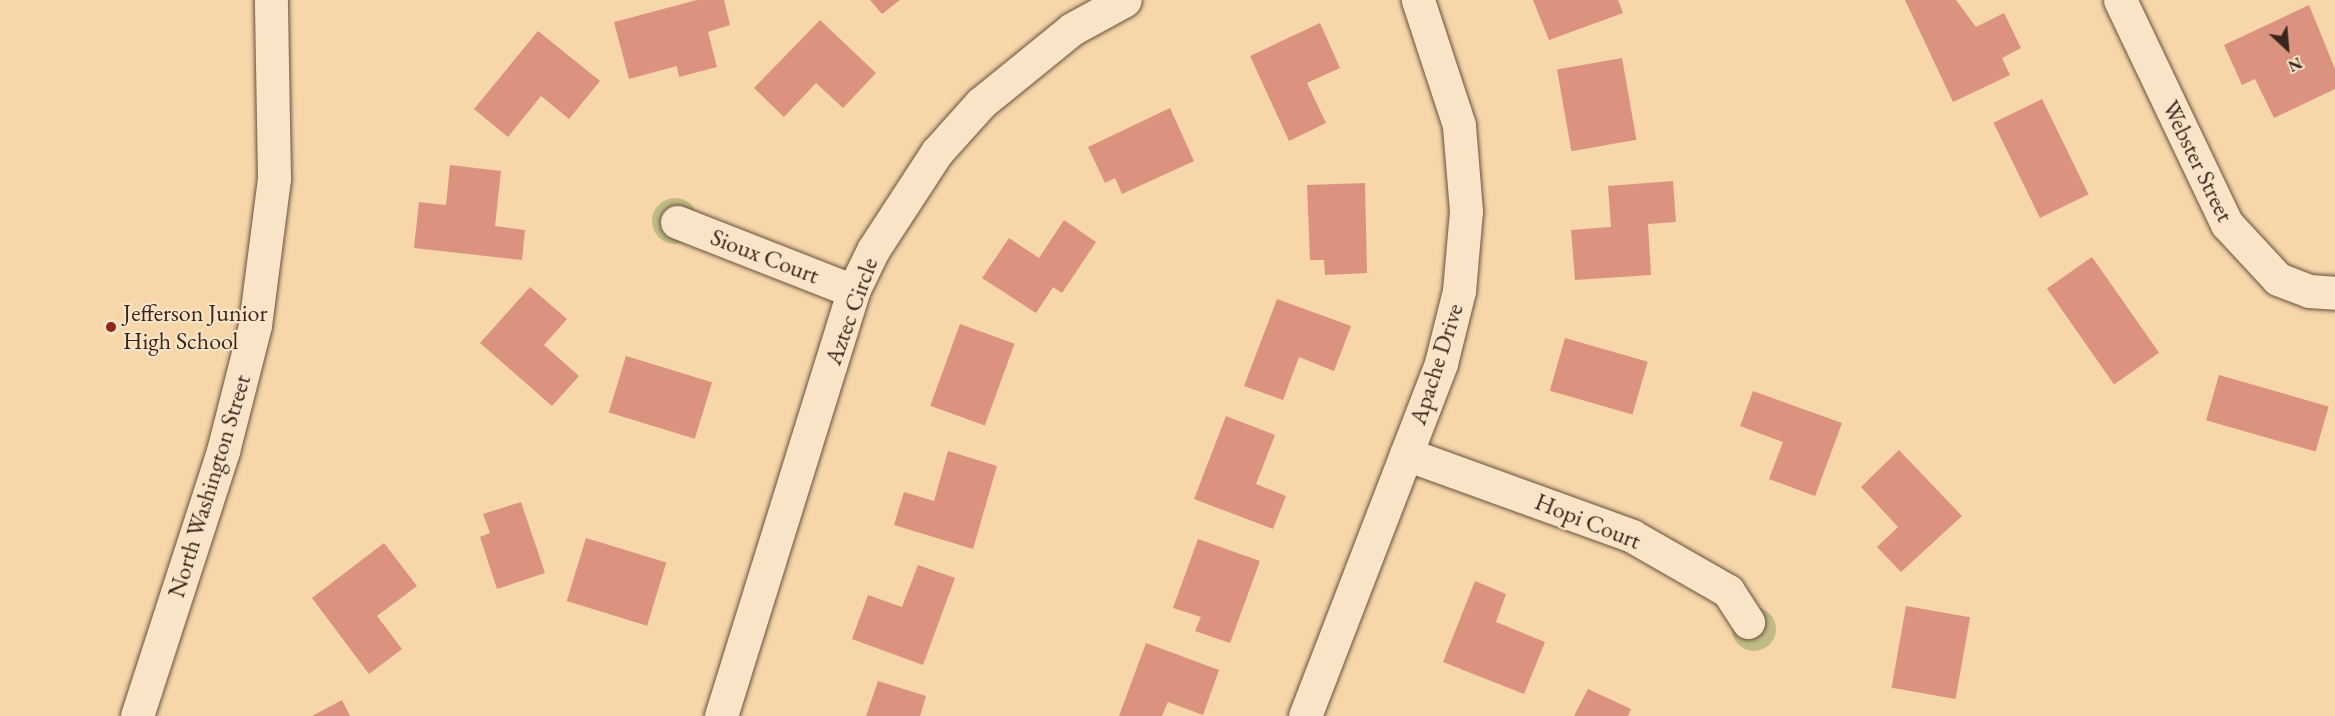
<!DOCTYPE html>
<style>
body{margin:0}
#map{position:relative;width:2335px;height:716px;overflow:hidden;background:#f7d6a9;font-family:"EB Garamond",serif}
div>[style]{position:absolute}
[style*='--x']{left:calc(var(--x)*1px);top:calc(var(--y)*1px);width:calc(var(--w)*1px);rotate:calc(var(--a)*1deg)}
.green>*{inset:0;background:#c1bc85}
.round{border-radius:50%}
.building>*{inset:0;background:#db937f;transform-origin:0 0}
.roads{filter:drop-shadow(0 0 2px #66523f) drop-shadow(0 0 2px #66523f)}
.minor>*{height:33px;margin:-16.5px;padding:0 16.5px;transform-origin:16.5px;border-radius:16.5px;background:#fae4c7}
.secondary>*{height:33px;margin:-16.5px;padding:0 16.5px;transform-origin:16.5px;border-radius:16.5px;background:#fae4c7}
.dots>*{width:16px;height:16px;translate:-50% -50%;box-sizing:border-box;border:3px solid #fae4c7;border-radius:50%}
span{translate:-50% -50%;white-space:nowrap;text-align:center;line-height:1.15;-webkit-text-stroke:4.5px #fae4c7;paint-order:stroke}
.street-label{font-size:24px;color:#36261c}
.poi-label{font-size:24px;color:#36261c}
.left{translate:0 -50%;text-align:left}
.north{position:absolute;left:2257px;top:18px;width:60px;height:60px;-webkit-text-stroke:4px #fae4c7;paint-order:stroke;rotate:154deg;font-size:16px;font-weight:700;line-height:24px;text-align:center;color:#36261c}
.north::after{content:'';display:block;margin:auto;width:21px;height:27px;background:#36261c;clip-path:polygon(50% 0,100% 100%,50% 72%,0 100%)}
</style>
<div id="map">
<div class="green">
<div class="round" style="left:652px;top:198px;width:46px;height:46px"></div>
<div class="round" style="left:1732px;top:607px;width:44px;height:44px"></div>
</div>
<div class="building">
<div style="clip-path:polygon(697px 0,724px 0,730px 25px,708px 32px,717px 67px,679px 77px,677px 66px,629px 79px,614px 22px)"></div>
<div style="clip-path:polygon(870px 0,900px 0,882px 14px)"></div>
<div style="clip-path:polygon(1533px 0,1618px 0,1623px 13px,1549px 40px)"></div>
<div style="clip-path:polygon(1905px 0,1956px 0,1976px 27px,2004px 13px,2021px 48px,2002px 58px,2010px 75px,1953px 102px)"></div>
<div style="clip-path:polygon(2309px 5px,2335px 69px,2335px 89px,2274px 118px,2255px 79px,2242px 85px,2224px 45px)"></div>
<div style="clip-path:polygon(820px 20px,876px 73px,843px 108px,816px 83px,784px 117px,754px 88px)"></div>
<div style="clip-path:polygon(1320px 23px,1340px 68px,1307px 83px,1326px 123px,1289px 141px,1250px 56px)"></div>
<div style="clip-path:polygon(538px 31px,600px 81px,569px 119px,541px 96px,508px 137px,474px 109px)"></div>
<div style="left:1622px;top:58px;width:83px;height:66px;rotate:80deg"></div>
<div style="left:2042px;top:99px;width:106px;height:54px;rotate:64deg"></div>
<div style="clip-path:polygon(1170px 108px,1194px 161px,1122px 194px,1115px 178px,1105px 183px,1088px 147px)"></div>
<div style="clip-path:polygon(450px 165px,501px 171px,495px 226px,525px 230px,522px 260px,414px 248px,419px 202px,446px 205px)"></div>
<div style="clip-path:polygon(1673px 181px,1676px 222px,1648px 224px,1651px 275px,1575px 280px,1571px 230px,1611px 227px,1608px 186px)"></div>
<div style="clip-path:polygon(1365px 183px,1367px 273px,1325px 275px,1324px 260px,1310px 260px,1307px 185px)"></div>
<div style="clip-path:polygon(1064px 220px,1096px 242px,1062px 293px,1053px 287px,1036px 313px,982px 278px,1009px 238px,1039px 258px)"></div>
<div style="left:2092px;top:257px;width:117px;height:55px;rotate:55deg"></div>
<div style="clip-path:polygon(530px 287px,567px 319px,544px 345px,579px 376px,552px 406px,480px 343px)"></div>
<div style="clip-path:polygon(1277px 299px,1351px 326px,1334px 371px,1299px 357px,1283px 400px,1244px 386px)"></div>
<div style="left:960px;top:324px;width:58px;height:87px;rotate:20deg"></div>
<div style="left:1565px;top:338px;width:86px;height:55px;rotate:16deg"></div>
<div style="left:626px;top:356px;width:90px;height:59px;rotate:17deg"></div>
<div style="left:2219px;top:375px;width:114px;height:47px;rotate:16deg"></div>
<div style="clip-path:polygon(1753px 391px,1842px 423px,1815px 496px,1769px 479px,1783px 442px,1740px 426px)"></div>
<div style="clip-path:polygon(1226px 416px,1275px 435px,1256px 484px,1286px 496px,1273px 529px,1194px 499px)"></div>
<div style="clip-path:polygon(1899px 450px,1962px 516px,1901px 572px,1877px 547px,1898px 527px,1861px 487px)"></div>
<div style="clip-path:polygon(948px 451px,997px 466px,973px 549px,894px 525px,904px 492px,934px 501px)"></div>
<div style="clip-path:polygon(521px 502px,545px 573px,497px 589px,480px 537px,490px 533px,483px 514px)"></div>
<div style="left:586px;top:538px;width:84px;height:66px;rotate:17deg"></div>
<div style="clip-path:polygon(1198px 539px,1260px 561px,1230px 643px,1195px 631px,1201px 617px,1173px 608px)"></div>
<div style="clip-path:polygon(384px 543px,417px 586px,377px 616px,402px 649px,369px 674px,312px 598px)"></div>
<div style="clip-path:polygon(918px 565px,955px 578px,923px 665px,852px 639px,868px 595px,902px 607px)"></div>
<div style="clip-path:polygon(1475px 581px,1506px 594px,1496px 622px,1545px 642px,1524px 694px,1443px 662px)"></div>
<div style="left:1906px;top:606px;width:65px;height:83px;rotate:10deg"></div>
<div style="clip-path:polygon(1146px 643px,1219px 670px,1203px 715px,1168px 702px,1162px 716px,1119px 716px)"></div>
<div style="clip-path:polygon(878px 681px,926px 696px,920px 716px,866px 716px)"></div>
<div style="clip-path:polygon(1588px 689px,1631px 709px,1628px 716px,1574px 716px)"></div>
<div style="clip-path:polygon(342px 700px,350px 716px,312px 716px)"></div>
</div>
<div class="roads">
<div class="minor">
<div style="--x:2120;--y:0;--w:248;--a:64.5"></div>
<div style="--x:2227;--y:224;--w:75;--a:47.2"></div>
<div style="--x:2278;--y:279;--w:33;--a:21"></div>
<div style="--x:2309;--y:291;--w:26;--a:4"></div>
<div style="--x:677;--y:222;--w:189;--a:21.4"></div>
<div style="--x:1406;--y:454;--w:240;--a:19.9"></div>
<div style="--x:1632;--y:536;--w:111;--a:29.8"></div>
<div style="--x:1728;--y:591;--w:37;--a:57"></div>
<div style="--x:721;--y:716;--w:445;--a:-72.7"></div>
<div style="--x:853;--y:291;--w:46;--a:-64"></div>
<div style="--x:873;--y:250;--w:117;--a:-56.9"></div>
<div style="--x:937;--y:152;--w:66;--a:-48.1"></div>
<div style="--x:981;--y:103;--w:117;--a:-39.1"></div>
<div style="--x:1072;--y:29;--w:60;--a:-28.7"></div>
<div style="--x:1305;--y:716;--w:378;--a:-68.9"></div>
<div style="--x:1441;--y:363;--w:74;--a:-76"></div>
<div style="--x:1459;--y:291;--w:80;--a:-85"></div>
<div style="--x:1466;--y:211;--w:86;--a:-94.7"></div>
<div style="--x:1459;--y:125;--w:132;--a:-108.2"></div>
</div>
<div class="secondary">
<div style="--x:137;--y:716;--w:279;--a:-72"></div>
<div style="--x:223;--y:451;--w:130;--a:-75.7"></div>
<div style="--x:255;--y:325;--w:148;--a:-82.6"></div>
<div style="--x:274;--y:178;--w:178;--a:-91"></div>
</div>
</div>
<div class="dots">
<div style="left:111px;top:327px;background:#8f2418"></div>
</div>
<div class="street-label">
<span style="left:2198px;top:161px;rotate:64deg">Webster Street</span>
<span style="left:765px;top:256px;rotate:21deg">Sioux Court</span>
<span style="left:851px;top:311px;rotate:-70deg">Aztec Circle</span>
<span style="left:1436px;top:364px;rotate:-72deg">Apache Drive</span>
<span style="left:209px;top:486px;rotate:-73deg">North Washington Street</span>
<span style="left:1588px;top:521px;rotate:22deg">Hopi Court</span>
</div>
<div class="poi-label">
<span class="left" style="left:123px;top:327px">Jefferson Junior<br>High School</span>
</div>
<div class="north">N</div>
</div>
